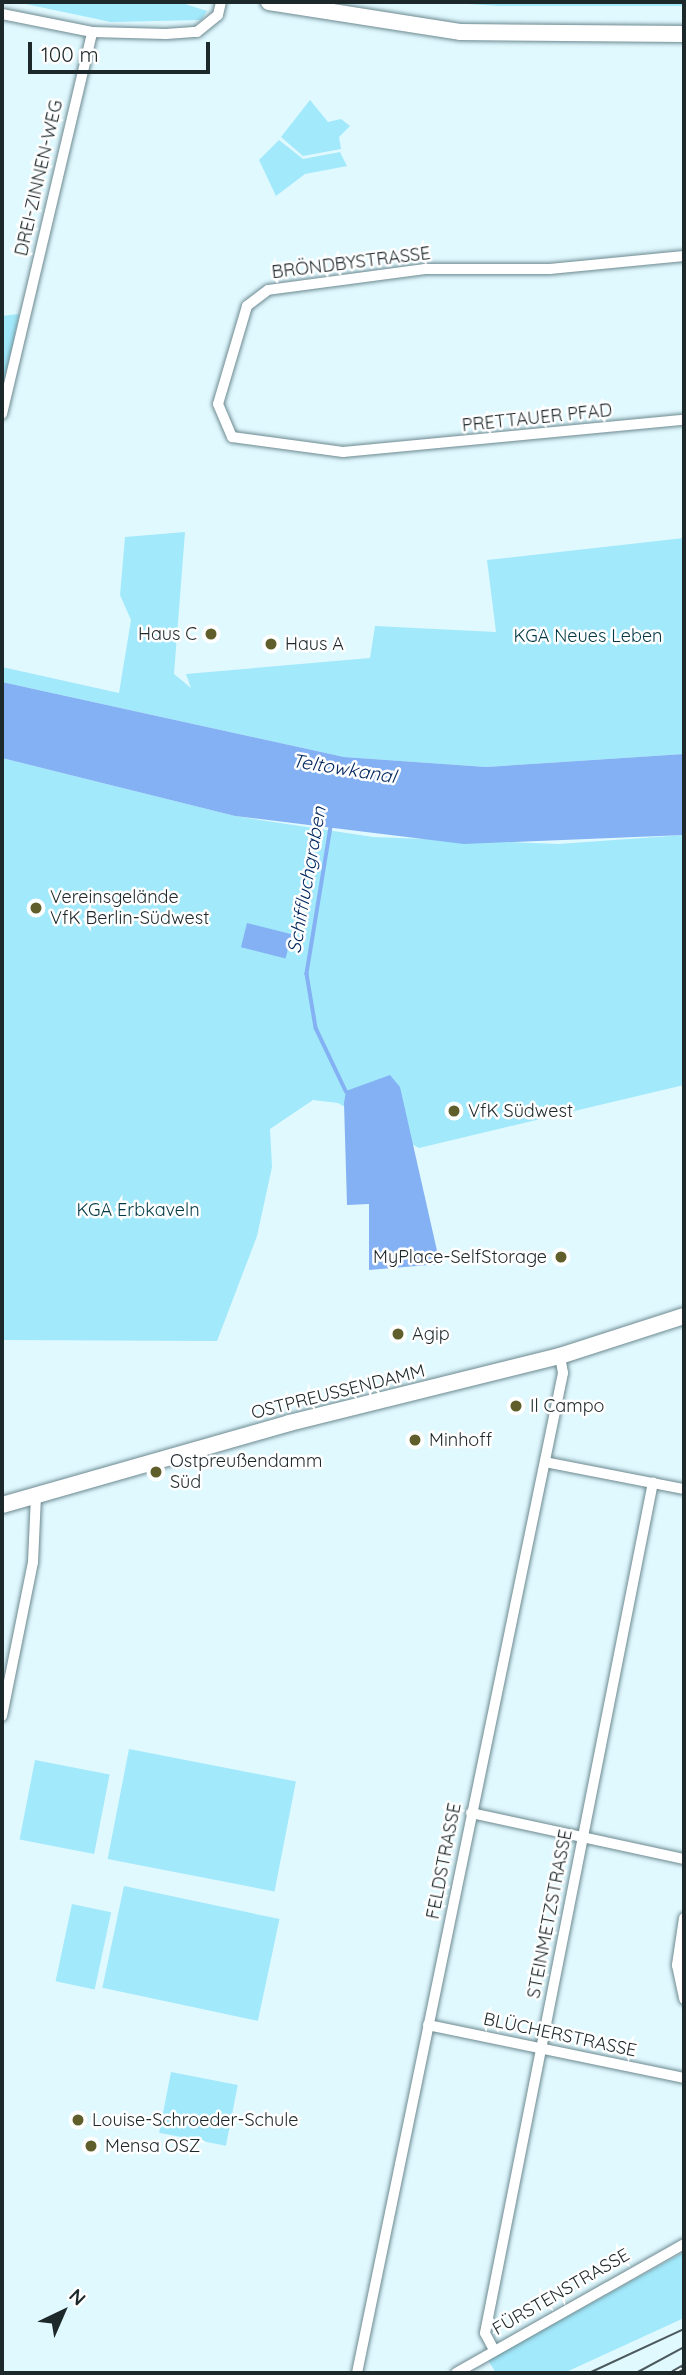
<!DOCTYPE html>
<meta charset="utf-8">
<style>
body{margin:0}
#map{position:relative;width:686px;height:2375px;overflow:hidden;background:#e0f9ff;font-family:Quicksand,sans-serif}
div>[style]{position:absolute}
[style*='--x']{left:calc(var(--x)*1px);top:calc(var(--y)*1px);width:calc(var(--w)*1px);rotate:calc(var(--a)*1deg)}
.green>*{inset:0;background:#a2e9fb;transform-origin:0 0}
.water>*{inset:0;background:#84b1f3;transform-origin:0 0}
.stream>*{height:3.5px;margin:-1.75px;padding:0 1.75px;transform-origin:1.75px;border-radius:1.75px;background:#84b1f3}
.roads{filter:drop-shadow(0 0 2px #6d8990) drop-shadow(0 0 2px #6d8990)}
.street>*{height:10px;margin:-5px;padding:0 5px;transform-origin:5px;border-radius:5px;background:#fff}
.secondary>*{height:16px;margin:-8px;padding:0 8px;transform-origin:8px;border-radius:8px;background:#fff}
.tram>*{height:2px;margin:-1px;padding:0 1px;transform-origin:1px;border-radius:1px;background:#4c5a5e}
.rail>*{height:6px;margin-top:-3px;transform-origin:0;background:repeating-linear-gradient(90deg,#fff 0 10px,#4c5a5e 0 20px);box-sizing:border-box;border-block:2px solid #4c5a5e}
.dots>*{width:19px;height:19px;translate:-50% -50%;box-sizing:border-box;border:4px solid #fff;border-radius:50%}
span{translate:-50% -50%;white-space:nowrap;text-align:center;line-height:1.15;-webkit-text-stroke:5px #fff;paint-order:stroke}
.street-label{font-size:18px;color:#1d282b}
.poi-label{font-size:18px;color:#1d282b}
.right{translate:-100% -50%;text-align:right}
.left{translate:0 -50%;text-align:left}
.park-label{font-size:18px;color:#023944}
.water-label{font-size:19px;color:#00265e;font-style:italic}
.frame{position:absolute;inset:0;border:4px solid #1d282b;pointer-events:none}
.north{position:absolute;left:28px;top:2277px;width:70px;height:70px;-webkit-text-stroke:5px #fff;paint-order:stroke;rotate:44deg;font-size:19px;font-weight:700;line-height:28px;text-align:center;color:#1d282b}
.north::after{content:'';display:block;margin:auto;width:24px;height:32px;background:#1d282b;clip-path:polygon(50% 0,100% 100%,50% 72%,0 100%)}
.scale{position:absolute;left:28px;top:42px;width:182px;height:32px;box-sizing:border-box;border:4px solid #1d282b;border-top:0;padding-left:9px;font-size:21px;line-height:24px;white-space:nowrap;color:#1d282b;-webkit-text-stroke:5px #fff;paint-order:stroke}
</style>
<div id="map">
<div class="green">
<div style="clip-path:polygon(16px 2px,179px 2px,207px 11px,201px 20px,111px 22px)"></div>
<div style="clip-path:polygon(437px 2px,684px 2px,684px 6px,499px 6px)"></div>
<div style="clip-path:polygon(310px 100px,328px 122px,341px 119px,350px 126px,339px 137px,341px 149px,303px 156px,281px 137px)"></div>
<div style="clip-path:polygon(279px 140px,303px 159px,340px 152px,347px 166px,305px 174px,276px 196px,259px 160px)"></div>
<div style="clip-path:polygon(19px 314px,11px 353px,2px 390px,2px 316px)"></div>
<div style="clip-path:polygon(185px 532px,174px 674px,191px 688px,186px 674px,370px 658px,375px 626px,496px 632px,487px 560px,684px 538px,684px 754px,486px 767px,344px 757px,2px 682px,2px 667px,119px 693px,131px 620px,120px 595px,125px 537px)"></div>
<div style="clip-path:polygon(2px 758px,235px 816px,373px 837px,558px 844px,684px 835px,684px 1085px,419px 1148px,338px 1103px,313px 1100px,270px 1129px,272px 1167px,257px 1236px,217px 1341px,2px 1340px)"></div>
<div style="left:129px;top:1749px;width:170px;height:112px;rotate:11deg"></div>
<div style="left:35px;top:1760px;width:76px;height:81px;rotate:11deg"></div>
<div style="left:124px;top:1886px;width:159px;height:104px;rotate:12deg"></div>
<div style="left:72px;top:1904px;width:40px;height:79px;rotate:12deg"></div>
<div style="left:171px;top:2072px;width:68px;height:62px;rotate:11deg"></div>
<div style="clip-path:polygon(684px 2252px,684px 2318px,564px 2373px,496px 2373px,488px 2360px)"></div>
</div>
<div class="water">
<div style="clip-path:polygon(2px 682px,344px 757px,486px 767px,684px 754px,684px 835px,464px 844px,235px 816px,2px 758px)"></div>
<div style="left:247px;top:923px;width:46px;height:25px;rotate:14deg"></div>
<div style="clip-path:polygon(390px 1075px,400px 1087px,440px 1264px,369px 1270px,369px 1204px,347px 1205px,344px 1103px,346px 1091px)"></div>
</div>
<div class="stream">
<div style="--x:331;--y:827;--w:149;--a:99.3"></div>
<div style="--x:307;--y:974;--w:55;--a:80.5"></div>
<div style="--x:316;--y:1028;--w:70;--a:64.5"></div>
</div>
<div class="roads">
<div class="street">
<div style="--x:2;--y:14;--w:92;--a:11.3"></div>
<div style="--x:92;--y:32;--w:74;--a:1.5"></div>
<div style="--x:166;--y:34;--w:31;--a:-4"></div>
<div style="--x:197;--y:32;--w:27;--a:-39"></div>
<div style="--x:218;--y:15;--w:13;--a:-77"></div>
<div style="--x:684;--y:256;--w:135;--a:174.5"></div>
<div style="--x:550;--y:269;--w:125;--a:180"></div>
<div style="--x:425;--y:269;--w:158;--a:172.4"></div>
<div style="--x:268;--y:290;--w:26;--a:143"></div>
<div style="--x:247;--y:306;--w:102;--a:106.5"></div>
<div style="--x:218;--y:404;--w:36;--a:67"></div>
<div style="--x:232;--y:437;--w:112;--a:7.7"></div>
<div style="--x:343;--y:452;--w:342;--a:-5.4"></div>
<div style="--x:2;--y:414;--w:392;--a:-76.7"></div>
<div style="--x:545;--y:1462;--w:142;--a:11"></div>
<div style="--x:2;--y:1716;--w:157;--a:-78.6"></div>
<div style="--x:33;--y:1562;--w:66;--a:-87.4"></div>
<div style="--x:471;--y:1813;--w:218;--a:12.2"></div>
<div style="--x:684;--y:1918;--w:48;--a:98.5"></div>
<div style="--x:677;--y:1965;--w:35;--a:78"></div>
<div style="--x:428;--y:2025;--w:261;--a:11.7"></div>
<div style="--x:494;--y:2350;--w:19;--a:-118"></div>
<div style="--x:485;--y:2333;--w:867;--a:-78.83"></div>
<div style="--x:357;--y:2373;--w:1021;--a:-78.36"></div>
<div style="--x:563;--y:1373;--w:17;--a:-100"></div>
<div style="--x:456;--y:2373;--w:262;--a:-29.5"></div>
</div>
<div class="secondary">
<div style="--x:269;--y:2;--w:193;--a:8.9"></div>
<div style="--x:460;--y:32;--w:224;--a:0.5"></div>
<div style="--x:2;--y:1505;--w:298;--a:-15.9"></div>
<div style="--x:289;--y:1423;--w:279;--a:-13.9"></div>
<div style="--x:560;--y:1356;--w:130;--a:-17.9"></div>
</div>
</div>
<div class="tram">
<div style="--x:589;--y:2373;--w:105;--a:-24.9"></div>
<div style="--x:636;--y:2373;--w:55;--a:-28.4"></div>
</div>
<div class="rail">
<div style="--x:673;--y:2373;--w:13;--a:-29"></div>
</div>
<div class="dots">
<div style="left:211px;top:634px;background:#605f2c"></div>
<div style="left:271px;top:644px;background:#605f2c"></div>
<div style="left:36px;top:908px;background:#605f2c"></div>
<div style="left:454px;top:1111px;background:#605f2c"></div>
<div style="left:561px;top:1257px;background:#605f2c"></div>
<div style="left:398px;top:1334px;background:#605f2c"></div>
<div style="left:516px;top:1406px;background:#605f2c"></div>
<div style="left:415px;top:1440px;background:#605f2c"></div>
<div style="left:156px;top:1472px;background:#605f2c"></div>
<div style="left:78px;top:2120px;background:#605f2c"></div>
<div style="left:91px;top:2146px;background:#605f2c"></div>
</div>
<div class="street-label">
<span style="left:39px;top:178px;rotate:-77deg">DREI-ZINNEN-WEG</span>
<span style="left:351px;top:263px;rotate:-7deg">BRÖNDBYSTRASSE</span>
<span style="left:537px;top:418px;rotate:-6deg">PRETTAUER PFAD</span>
<span style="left:338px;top:1392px;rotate:-14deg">OSTPREUSSENDAMM</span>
<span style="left:444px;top:1861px;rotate:-79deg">FELDSTRASSE</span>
<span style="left:550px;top:1914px;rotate:-79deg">STEINMETZSTRASSE</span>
<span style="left:560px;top:2035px;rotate:12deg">BLÜCHERSTRASSE</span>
<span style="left:561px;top:2292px;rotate:-30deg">FÜRSTENSTRASSE</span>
</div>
<div class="poi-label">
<span class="right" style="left:197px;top:634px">Haus C</span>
<span class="left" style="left:285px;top:644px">Haus A</span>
<span class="left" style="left:50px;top:908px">Vereinsgelände<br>VfK Berlin-Südwest</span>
<span class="left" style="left:468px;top:1111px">VfK Südwest</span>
<span class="right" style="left:547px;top:1257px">MyPlace-SelfStorage</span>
<span class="left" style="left:412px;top:1334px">Agip</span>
<span class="left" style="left:530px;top:1406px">Il Campo</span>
<span class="left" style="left:429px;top:1440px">Minhoff</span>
<span class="left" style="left:170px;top:1472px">Ostpreußendamm<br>Süd</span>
<span class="left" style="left:92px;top:2120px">Louise-Schroeder-Schule</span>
<span class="left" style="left:105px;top:2146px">Mensa OSZ</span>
</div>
<div class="park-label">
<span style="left:588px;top:636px">KGA Neues Leben</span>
<span style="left:138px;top:1210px">KGA Erbkaveln</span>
</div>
<div class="water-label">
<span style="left:344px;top:769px;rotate:9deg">Teltowkanal</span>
<span style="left:307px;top:880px;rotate:-80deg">Schiffluchgraben</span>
</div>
<div class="frame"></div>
<div class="north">N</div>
<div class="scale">100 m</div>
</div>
